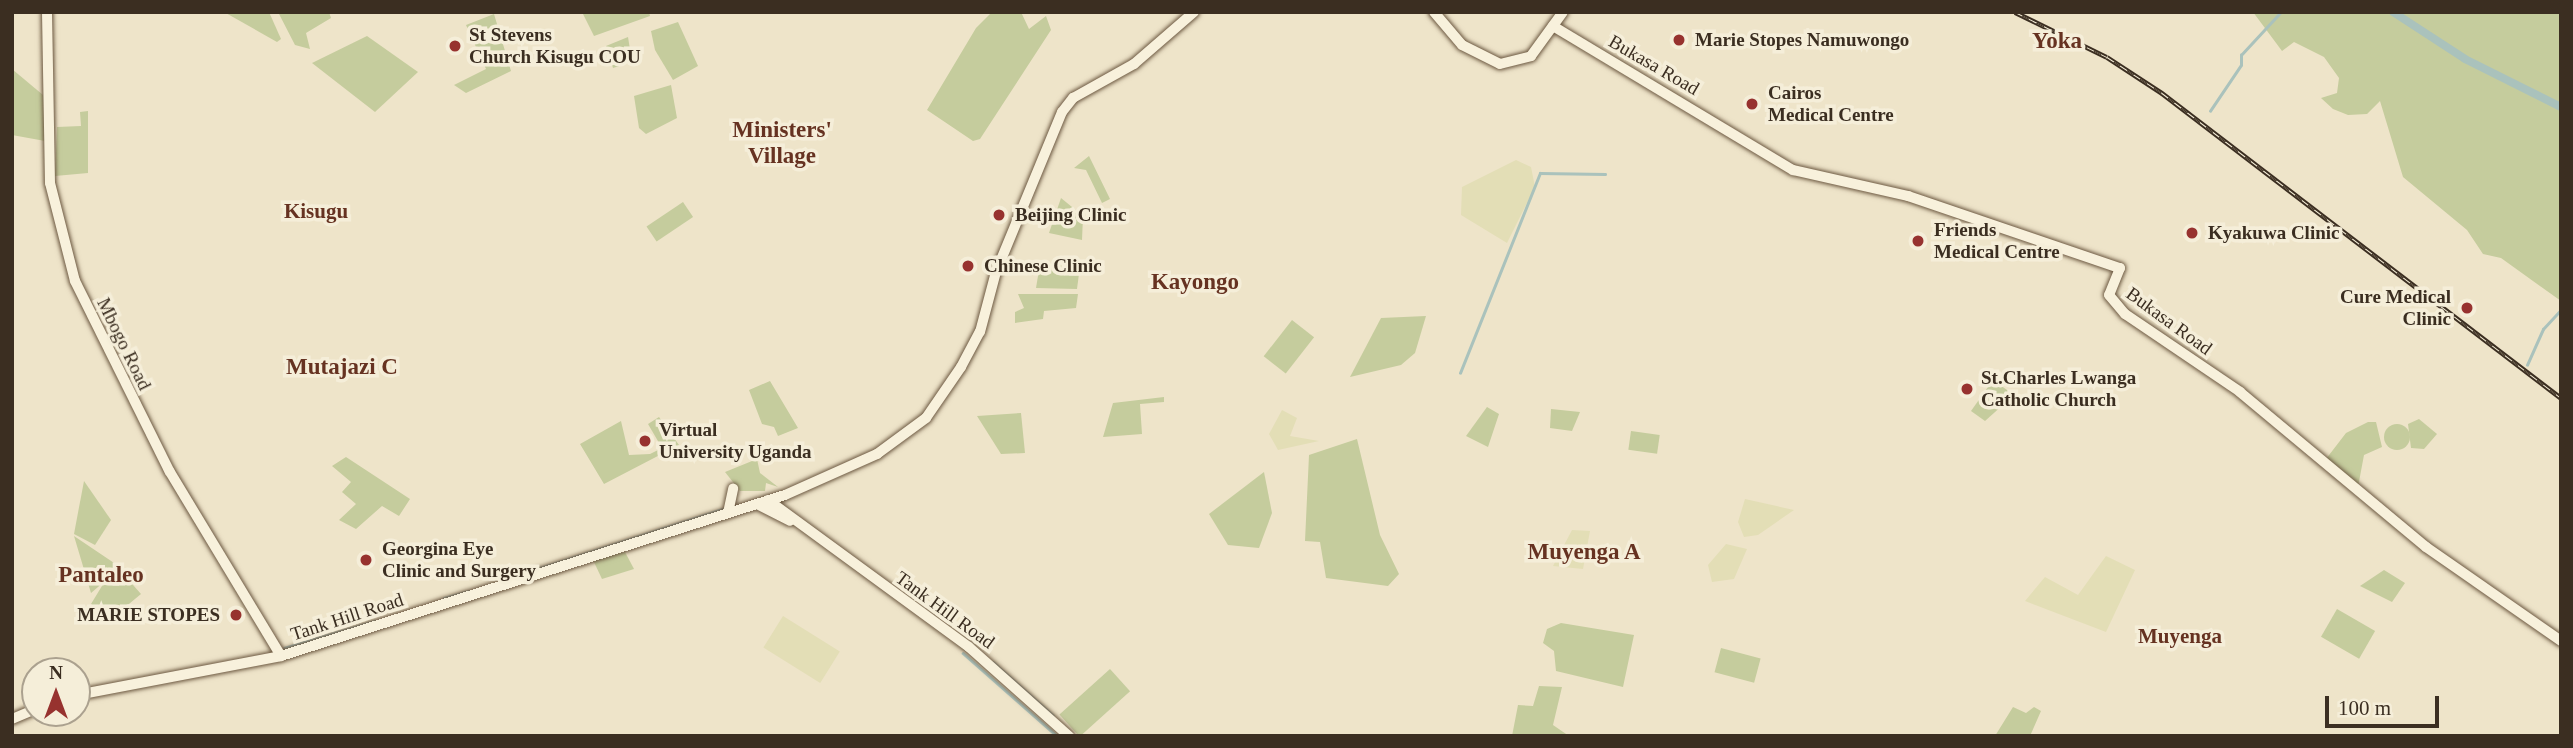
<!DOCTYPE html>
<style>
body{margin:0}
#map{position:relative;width:2573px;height:748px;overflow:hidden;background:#eee4c9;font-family:Georgia,serif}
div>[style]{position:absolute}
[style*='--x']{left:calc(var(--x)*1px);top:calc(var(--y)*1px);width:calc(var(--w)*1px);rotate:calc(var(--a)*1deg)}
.farmland>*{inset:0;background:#e3deb6;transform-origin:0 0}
.green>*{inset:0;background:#c5cc9d;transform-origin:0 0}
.round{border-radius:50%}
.stream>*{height:2.5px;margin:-1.25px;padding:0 1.25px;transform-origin:1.25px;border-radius:1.25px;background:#aac2bc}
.canal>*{height:8px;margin:-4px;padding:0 4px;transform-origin:4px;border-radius:4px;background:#aac2bc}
.roads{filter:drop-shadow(0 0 2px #6c5841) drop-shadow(0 0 2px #6c5841)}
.secondary>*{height:10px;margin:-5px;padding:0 5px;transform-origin:5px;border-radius:5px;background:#f8f1dc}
.rail>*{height:5px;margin-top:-2.5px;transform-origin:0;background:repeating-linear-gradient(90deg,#f5eed9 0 8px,#3b2e21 0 16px);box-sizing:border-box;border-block:2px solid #3b2e21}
.dots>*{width:19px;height:19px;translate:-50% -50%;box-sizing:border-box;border:4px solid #f5eed9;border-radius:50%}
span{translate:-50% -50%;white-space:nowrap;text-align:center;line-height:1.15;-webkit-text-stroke:7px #f5eed9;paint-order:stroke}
.poi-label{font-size:19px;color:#3b2e21;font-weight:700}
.left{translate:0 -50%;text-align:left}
.right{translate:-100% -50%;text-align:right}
.street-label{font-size:19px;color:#3b2e21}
.neighbourhood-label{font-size:21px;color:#663221;font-weight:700}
.quarter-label{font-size:23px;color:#663221;font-weight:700}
.frame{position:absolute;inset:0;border:14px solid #3b2e21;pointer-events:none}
.north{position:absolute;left:21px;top:657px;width:70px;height:70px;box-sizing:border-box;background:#f5eed9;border:2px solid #aba18f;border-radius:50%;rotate:0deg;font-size:19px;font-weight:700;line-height:28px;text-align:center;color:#3b2e21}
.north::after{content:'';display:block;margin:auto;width:24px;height:32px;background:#97322f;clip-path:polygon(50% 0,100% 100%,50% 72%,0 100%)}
.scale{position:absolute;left:2325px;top:696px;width:114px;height:32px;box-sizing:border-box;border:4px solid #3b2e21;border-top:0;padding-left:9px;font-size:21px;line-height:24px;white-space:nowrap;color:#3b2e21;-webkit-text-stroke:5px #f5eed9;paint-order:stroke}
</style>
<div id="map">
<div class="farmland">
<div style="clip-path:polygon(1516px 160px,1531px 167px,1535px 187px,1507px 243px,1461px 215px,1462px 187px)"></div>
<div style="clip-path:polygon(1282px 410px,1297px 418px,1290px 436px,1319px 441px,1278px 450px,1269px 434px)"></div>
<div style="clip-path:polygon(1745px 499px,1794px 510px,1758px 535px,1744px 537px,1738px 522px)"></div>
<div style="clip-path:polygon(1572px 530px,1590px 531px,1583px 569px,1553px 566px)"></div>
<div style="clip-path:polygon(1726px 544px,1747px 549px,1734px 579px,1712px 582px,1708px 565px)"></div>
<div style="clip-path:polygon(2106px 556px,2135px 570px,2106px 632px,2025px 601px,2045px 577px,2078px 595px)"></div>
<div style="left:783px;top:616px;width:67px;height:37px;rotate:32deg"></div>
</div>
<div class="green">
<div style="clip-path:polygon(224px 12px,269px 12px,281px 39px,277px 42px)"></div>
<div style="clip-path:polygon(278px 12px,329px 12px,331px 18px,306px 33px,310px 49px,295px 45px)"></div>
<div style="clip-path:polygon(582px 12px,649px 12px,650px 16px,594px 36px)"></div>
<div style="clip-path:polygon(992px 12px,1021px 12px,1029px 29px,1046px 16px,1051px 30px,980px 139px,973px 141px,927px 110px,976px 28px)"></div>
<div style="clip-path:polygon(2253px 12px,2561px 12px,2561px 301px,2501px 258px,2483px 254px,2467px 230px,2403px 177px,2380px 101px,2367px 114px,2348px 115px,2333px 109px,2321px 98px,2337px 93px,2339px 78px,2324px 57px,2294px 42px,2282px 51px)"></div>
<div style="clip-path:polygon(494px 14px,511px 71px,466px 93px,454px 85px,486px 69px,466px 25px)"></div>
<div style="clip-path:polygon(678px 22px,698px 66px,673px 80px,655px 50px,651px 31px)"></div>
<div style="clip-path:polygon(367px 36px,418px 72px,375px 112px,312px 63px)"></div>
<div style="clip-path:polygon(628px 37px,632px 62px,613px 68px,606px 46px)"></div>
<div style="clip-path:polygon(12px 69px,43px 95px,45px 141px,12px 135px)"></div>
<div style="clip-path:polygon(671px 85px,677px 118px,646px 134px,639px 128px,634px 96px)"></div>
<div style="clip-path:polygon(88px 111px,88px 173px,55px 176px,57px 127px,81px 126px,80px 112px)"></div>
<div style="clip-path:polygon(1089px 156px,1110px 199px,1102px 203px,1086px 170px,1074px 168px)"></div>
<div style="clip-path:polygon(1061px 198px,1083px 216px,1082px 240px,1049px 233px)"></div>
<div style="left:683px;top:202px;width:18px;height:44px;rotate:56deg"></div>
<div style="clip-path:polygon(1040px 264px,1080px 266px,1077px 289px,1036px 288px)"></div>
<div style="clip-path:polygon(1018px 294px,1078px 294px,1076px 308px,1044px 311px,1043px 319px,1015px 323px,1015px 312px,1024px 308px)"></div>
<div style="clip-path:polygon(1426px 316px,1415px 353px,1401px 365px,1350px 377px,1381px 318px)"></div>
<div style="left:1292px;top:320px;width:28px;height:46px;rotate:38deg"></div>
<div style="clip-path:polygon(1993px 380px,2014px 395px,1985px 421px,1971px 411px)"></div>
<div style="clip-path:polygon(770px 381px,798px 428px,778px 436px,774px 427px,762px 424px,749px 390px)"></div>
<div style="clip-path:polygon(1164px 397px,1164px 402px,1140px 404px,1142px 434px,1103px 437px,1113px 403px)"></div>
<div style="clip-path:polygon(1487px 407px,1499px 414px,1488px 447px,1466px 436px)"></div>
<div style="clip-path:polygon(1551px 409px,1580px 412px,1572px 431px,1550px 428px)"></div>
<div style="clip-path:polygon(1021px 413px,1025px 453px,1001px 454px,977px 416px)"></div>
<div style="clip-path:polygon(659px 417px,679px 445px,604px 484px,580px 444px,621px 421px,629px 455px,650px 454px,662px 448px,648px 424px)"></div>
<div style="clip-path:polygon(2419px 419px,2437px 434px,2424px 449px,2411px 448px,2408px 424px)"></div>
<div style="clip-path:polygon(2368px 422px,2376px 422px,2382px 447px,2364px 455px,2358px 487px,2326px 459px,2346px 433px)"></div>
<div class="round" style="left:2384px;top:424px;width:26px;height:26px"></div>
<div style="left:1631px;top:431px;width:29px;height:19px;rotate:8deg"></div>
<div style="clip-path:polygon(1357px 439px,1380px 535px,1399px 574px,1388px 586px,1326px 578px,1320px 542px,1305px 541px,1309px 455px)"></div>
<div style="clip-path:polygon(346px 457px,410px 499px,399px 516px,382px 506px,356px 529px,339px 520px,356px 504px,342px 492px,351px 482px,332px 466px)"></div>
<div style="clip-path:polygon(757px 459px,760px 473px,778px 487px,766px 483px,765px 491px,740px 491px,725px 472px)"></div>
<div style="clip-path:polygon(1264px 472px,1272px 513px,1259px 548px,1228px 545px,1209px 514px)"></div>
<div style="clip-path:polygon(84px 481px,111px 520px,95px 545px,74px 534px)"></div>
<div style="clip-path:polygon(74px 536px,126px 571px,115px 578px,126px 577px,141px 594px,112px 618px,91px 604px,105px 581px,91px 593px)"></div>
<div style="clip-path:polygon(625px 552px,634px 569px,602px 579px,593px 560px)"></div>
<div style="clip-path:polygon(2384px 570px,2405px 583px,2392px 602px,2360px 586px)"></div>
<div style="left:2337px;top:609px;width:44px;height:32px;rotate:30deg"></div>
<div style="clip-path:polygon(1561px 623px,1634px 635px,1623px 687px,1556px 671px,1554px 651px,1543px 643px,1547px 629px)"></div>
<div style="left:1721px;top:648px;width:41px;height:25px;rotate:15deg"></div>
<div style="left:1110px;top:669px;width:30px;height:68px;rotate:48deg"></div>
<div style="clip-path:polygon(1539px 686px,1562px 687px,1553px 725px,1569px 736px,1512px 736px,1518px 705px,1533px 706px)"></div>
<div style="clip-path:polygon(2013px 707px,2026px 713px,2034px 707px,2041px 711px,2030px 736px,1995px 736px)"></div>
</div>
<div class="stream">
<div style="--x:2210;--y:111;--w:55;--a:-56"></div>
<div style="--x:2241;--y:65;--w:10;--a:-90"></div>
<div style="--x:2241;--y:55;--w:59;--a:-47.1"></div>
<div style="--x:2527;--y:365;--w:39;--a:-66"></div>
<div style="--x:2543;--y:329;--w:26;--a:-47"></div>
<div style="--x:1460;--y:373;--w:215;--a:-68.2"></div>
<div style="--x:1540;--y:173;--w:65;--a:0.9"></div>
<div style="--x:515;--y:576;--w:221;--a:-17.9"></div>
<div style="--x:444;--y:598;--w:25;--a:-16"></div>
<div style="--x:284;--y:648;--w:94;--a:-16.7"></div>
<div style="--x:963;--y:653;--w:125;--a:41.4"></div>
<div style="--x:993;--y:662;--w:80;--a:41.5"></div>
</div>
<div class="canal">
<div style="--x:2393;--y:12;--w:86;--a:33.1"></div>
<div style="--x:2465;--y:59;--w:107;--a:26.6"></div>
</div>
<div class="roads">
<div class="secondary">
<div style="--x:47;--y:12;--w:171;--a:89"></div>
<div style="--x:50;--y:183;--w:101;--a:75.7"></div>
<div style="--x:75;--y:281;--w:213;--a:63.6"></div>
<div style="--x:170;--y:472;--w:215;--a:58.9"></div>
<div style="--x:1434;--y:12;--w:43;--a:49.7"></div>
<div style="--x:1462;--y:45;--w:42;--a:26.6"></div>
<div style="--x:1500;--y:64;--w:32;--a:-14"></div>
<div style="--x:1531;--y:56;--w:54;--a:-54"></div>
<div style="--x:1553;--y:26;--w:280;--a:31"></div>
<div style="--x:1793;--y:170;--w:118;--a:12.7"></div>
<div style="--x:1908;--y:196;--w:224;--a:18.8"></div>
<div style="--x:2120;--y:268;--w:29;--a:112"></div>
<div style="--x:2109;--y:295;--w:25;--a:50"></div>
<div style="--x:2125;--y:314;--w:139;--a:34.1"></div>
<div style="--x:2240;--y:392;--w:242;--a:39.8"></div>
<div style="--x:2426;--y:547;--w:165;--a:34.8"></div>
<div style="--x:768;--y:500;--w:249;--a:36.2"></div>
<div style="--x:969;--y:647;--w:134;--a:41.7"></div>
<div style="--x:757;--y:504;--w:37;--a:27"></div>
<div style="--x:728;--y:513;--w:25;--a:-78"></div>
<div style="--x:77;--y:695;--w:208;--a:-10.8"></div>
<div style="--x:281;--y:656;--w:529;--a:-17.72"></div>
<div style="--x:785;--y:495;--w:101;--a:-24"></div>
<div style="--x:877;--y:454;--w:61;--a:-36.3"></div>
<div style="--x:926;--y:418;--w:62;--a:-55.5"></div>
<div style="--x:961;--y:367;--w:40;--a:-62"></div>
<div style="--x:980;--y:332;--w:62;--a:-75.1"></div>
<div style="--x:996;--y:272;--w:173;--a:-67.6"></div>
<div style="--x:1062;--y:112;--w:18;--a:-52"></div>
<div style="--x:1073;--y:98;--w:70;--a:-29.1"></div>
<div style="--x:1134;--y:64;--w:79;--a:-40.9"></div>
<div style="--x:12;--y:719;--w:25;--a:-23"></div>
</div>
</div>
<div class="rail">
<div style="--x:2015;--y:12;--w:102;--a:26.1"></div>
<div style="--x:2107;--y:57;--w:66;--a:33.2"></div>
<div style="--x:2162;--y:93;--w:502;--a:37.39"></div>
</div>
<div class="dots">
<div style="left:1679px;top:40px;background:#97322f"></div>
<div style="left:455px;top:46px;background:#97322f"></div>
<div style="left:1752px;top:104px;background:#97322f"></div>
<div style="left:999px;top:215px;background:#97322f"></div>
<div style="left:2192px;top:233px;background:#97322f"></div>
<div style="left:1918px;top:241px;background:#97322f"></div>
<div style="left:968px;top:266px;background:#97322f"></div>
<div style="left:2467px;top:308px;background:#97322f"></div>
<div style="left:1967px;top:389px;background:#97322f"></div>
<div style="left:645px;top:441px;background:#97322f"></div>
<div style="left:366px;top:560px;background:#97322f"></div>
<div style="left:236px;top:615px;background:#97322f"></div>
</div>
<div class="poi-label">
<span class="left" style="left:469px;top:46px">St Stevens<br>Church Kisugu COU</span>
<span class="left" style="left:1695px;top:40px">Marie Stopes Namuwongo</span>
<span class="left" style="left:1768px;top:104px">Cairos<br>Medical Centre</span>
<span class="left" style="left:1015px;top:215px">Beijing Clinic</span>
<span class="left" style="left:1934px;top:241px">Friends<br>Medical Centre</span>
<span class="left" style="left:2208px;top:233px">Kyakuwa Clinic</span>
<span class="left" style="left:984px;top:266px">Chinese Clinic</span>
<span class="right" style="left:2451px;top:308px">Cure Medical<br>Clinic</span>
<span class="left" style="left:1981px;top:389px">St.Charles Lwanga<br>Catholic Church</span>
<span class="left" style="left:659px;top:441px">Virtual<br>University Uganda</span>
<span class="left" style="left:382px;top:560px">Georgina Eye<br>Clinic and Surgery</span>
<span class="right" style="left:220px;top:615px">MARIE STOPES</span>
</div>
<div class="street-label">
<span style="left:1654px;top:65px;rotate:30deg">Bukasa Road</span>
<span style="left:2169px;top:321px;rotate:36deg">Bukasa Road</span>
<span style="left:124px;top:344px;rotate:64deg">Mbogo Road</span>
<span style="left:945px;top:610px;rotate:36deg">Tank Hill Road</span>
<span style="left:347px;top:617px;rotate:-18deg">Tank Hill Road</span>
</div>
<div class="neighbourhood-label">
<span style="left:316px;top:211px">Kisugu</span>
<span style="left:2180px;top:636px">Muyenga</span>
</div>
<div class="quarter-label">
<span style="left:2057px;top:41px">Yoka</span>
<span style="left:782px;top:143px">Ministers'<br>Village</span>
<span style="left:1195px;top:282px">Kayongo</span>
<span style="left:342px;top:367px">Mutajazi C</span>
<span style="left:1584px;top:552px">Muyenga A</span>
<span style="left:101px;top:575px">Pantaleo</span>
</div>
<div class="frame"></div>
<div class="north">N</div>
<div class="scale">100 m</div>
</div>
